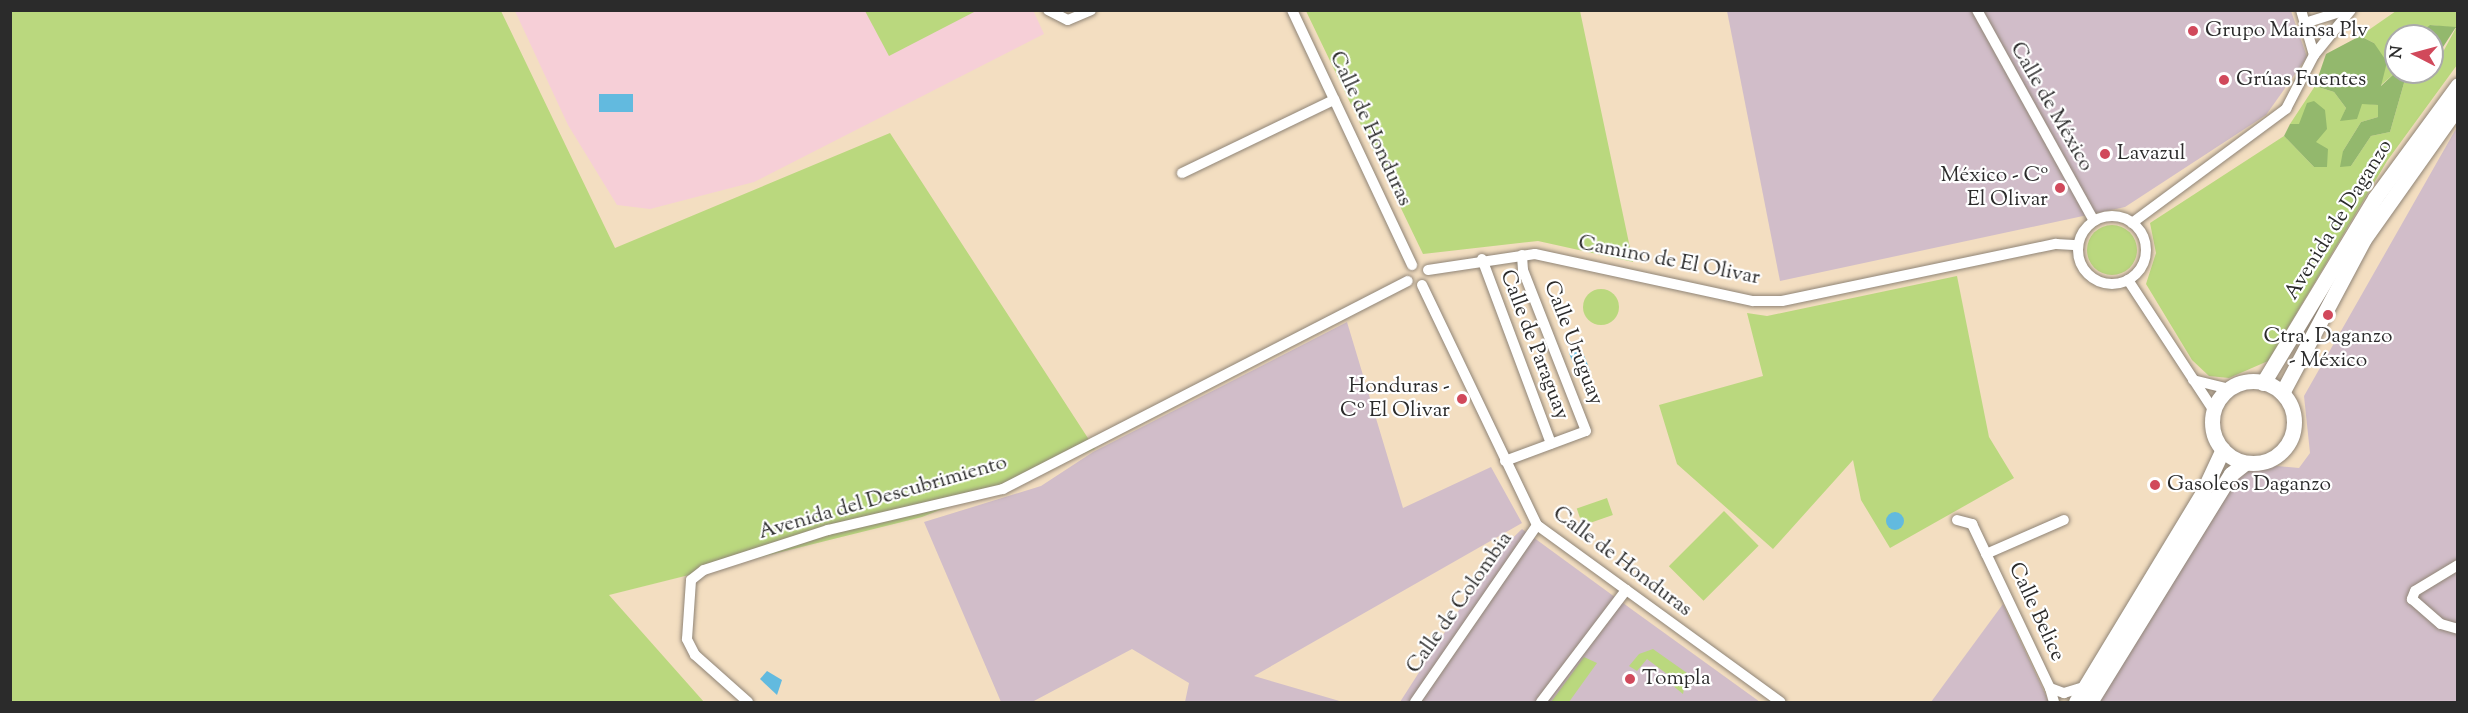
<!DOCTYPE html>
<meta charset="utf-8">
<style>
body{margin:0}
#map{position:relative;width:2468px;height:713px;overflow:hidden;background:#f3dec1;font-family:"Sorts Mill Goudy",serif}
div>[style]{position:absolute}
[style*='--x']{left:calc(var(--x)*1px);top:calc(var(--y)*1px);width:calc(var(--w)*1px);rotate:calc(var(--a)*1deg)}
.built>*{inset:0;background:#f6cfd7}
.industrial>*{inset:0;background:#d1bdc9}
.green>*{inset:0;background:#bad87e;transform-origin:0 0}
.round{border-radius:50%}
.forest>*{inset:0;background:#93b86d}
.water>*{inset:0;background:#62badf;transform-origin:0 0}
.roads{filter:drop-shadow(0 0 2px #8f8476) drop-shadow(0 0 2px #8f8476)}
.minor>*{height:10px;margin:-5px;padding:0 5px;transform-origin:5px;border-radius:5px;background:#fff}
.minor>.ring{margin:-5px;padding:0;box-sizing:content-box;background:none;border:10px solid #fff;border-radius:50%}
.secondary>*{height:15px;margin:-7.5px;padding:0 7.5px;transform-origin:7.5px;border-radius:7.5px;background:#fff}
.secondary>.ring{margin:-7.5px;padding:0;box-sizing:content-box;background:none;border:15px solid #fff;border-radius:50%}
.dots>*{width:16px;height:16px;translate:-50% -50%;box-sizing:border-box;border:3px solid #fff;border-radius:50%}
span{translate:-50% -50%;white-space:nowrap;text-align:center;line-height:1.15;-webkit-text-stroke:4.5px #fff;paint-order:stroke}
.poi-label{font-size:21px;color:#2b2b2b}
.left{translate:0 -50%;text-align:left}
.right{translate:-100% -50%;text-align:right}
.street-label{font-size:21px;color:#2b2b2b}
.frame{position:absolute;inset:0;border:12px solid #2b2b2b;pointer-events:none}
.north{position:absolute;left:2384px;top:24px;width:60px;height:60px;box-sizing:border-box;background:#fff;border:2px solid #aaa;border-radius:50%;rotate:276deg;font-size:16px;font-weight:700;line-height:24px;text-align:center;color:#2b2b2b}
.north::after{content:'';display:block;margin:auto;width:21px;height:27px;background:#d1495b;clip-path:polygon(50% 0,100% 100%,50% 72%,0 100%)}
</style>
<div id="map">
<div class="built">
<div style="clip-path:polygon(1033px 10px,1044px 34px,754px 182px,650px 209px,617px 205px,568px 125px,515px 11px)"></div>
</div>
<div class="industrial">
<div style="clip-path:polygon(1727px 11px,2291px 11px,2307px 57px,2266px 115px,2125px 207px,1780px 281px)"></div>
<div style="clip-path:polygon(2457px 127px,2457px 702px,2090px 702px,2245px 463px,2299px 468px,2310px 453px,2304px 396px)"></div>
<div style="clip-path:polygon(1347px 322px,1403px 508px,1491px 467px,1522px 523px,1254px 676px,1343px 702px,1185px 702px,1189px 683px,1132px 649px,1032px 702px,1001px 702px,924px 522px,1041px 486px,1093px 452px)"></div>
<div style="clip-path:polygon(1522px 529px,1634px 611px,1760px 702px,1400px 702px,1493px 557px)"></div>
<div style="clip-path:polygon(2003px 604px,2049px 702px,1931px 702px)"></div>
</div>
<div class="green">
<div style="clip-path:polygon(10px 11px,501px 11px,615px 248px,890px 133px,1095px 449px,922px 517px,609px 595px,704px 702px,11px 702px)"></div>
<div style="clip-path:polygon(865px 11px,976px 11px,889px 56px)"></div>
<div style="clip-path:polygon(1306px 11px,1580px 11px,1633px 262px,1538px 241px,1423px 254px)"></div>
<div style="clip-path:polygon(2396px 11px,2457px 11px,2457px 65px,2387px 161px,2268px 361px,2229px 378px,2209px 376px,2192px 360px,2146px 284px,2156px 253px,2150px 223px,2284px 136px,2314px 167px,2316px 142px,2299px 124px,2290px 124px,2315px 86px,2334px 92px,2346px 108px,2341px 121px,2362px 103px,2379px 105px,2378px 117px,2361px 122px,2343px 151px,2351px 166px,2371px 136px,2390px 132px,2406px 76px,2432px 72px,2456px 28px,2431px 25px,2416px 36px,2396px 36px,2396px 72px,2380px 86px,2374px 43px,2360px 36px)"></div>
<div class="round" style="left:2087px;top:225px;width:50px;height:50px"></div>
<div style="clip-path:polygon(1957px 276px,1989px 437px,2014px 478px,1890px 548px,1861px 500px,1853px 460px,1773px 549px,1677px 464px,1659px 405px,1763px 376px,1747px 313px,1767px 316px)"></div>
<div class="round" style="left:1583px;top:289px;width:36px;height:36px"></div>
<div style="left:1607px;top:498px;width:18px;height:32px;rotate:71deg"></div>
<div style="left:1724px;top:511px;width:49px;height:78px;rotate:45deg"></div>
<div style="clip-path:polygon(1653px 649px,1687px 673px,1683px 694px,1672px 685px,1675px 680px,1647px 659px,1637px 671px,1629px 666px,1639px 654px)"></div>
<div style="clip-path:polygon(1584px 657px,1597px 663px,1569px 702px,1551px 702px)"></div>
</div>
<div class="forest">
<div style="clip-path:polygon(2430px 25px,2456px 27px,2432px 64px,2432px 36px,2416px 36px)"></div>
<div style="clip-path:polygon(2360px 36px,2374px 43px,2387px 62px,2381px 86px,2396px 72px,2415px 72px,2406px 76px,2390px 132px,2371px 136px,2351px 166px,2340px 167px,2343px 151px,2361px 122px,2378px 117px,2378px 105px,2362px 104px,2357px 119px,2340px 121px,2346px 108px,2334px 92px,2315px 86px,2326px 54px)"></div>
<div style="clip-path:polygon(2314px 101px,2325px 110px,2327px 129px,2316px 142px,2328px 149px,2327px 167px,2314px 167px,2284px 136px,2290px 124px,2299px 124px,2307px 103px)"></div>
</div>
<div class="water">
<div style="left:599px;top:94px;width:34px;height:18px"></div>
<div style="left:1581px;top:348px;width:27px;height:13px;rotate:68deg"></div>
<div class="round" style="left:1886px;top:512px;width:18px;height:18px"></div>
<div style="clip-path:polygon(767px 671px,782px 680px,777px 695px,760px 679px)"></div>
</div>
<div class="roads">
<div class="minor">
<div style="--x:1048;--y:10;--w:22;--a:27"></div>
<div style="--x:1068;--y:20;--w:25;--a:-23"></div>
<div style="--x:1292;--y:10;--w:282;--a:64.8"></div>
<div style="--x:1977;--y:10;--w:241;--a:61"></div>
<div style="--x:2305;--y:23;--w:43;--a:-17.6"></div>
<div style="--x:2314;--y:55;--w:58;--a:-50.6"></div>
<div style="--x:1182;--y:173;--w:169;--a:-25.7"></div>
<div class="ring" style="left:2078px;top:216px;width:58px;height:58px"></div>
<div style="--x:2132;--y:223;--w:192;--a:-36.5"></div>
<div style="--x:2286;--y:109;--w:61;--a:-62.6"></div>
<div style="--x:2314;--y:55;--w:47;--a:-106.1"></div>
<div style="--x:1482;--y:259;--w:197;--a:69.5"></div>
<div style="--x:1428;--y:270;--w:108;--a:-8.5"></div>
<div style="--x:1535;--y:254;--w:223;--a:12.2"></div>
<div style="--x:1753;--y:301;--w:29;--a:0"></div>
<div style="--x:1782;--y:301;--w:280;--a:-11.8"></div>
<div style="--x:2056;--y:244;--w:22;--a:3"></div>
<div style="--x:2128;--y:280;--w:157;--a:56.7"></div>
<div style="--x:1422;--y:285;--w:266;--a:64.4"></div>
<div style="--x:1537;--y:525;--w:301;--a:36"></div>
<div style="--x:2193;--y:380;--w:38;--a:14"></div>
<div style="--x:1505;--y:461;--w:86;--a:-20.3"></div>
<div style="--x:1586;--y:431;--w:173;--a:-111.4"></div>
<div style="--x:1523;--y:270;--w:15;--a:-94"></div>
<div style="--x:1957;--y:520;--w:16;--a:15"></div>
<div style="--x:1972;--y:524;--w:182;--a:64.6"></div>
<div style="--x:1986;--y:554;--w:85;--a:-23.6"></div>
<div style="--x:2458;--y:565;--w:50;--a:148.8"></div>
<div style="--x:2415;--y:591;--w:9;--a:111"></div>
<div style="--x:2412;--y:599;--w:38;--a:41"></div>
<div style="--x:2441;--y:624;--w:18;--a:16"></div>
<div style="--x:748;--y:702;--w:71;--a:-138.4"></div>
<div style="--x:695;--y:655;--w:18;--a:-117"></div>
<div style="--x:687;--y:639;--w:59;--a:-86.1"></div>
<div style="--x:691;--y:580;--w:16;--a:-38"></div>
<div style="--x:704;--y:570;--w:130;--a:-17.9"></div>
<div style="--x:828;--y:530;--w:180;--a:-13.2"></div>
<div style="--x:1003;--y:489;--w:455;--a:-27.2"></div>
<div style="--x:1415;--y:702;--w:215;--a:-55.4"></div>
<div style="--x:1541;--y:702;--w:141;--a:-52.8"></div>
<div style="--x:2054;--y:702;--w:15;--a:-106"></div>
<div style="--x:2050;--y:688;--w:15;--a:20"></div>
<div style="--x:2064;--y:693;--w:24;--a:-17"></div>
</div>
<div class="secondary">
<div class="ring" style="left:2212px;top:381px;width:67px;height:67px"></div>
<div style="--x:2263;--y:383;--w:216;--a:-58.8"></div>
<div style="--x:2375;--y:198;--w:140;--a:-53.7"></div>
<div style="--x:2282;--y:393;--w:174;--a:-62"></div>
<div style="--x:2364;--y:239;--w:163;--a:-54.7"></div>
<div style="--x:2076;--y:702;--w:245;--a:-58.8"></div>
<div style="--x:2203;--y:492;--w:47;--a:-65.1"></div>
<div style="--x:2090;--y:702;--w:268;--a:-58.3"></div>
<div style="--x:2231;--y:474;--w:18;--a:-38"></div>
</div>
</div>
<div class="dots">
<div style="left:2193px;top:31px;background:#d1495b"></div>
<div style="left:2224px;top:80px;background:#d1495b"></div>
<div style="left:2105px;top:154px;background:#d1495b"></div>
<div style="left:2060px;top:188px;background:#d1495b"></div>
<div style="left:2328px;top:315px;background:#d1495b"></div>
<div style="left:1462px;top:399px;background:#d1495b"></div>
<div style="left:2155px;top:485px;background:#d1495b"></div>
<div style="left:1630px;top:679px;background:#d1495b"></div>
</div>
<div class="poi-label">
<span class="left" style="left:2205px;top:31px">Grupo Mainsa Plv</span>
<span class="left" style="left:2236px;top:80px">Grúas Fuentes</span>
<span class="left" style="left:2117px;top:154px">Lavazul</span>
<span class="right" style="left:2048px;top:188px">México - Cº<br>El Olivar</span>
<span style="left:2328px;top:349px">Ctra. Daganzo<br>- México</span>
<span class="right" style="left:1450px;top:399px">Honduras -<br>Cº El Olivar</span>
<span class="left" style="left:2167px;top:485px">Gasoleos Daganzo</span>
<span class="left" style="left:1642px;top:679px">Tompla</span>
</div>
<div class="street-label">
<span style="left:2051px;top:107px;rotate:60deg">Calle de México</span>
<span style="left:1370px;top:129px;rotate:65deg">Calle de Honduras</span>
<span style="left:2339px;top:220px;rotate:-58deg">Avenida de Daganzo</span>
<span style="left:1669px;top:261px;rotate:11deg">Camino de El Olivar</span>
<span style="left:1573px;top:343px;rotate:69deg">Calle Uruguay</span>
<span style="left:1534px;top:345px;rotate:69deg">Calle de Paraguay</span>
<span style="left:883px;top:498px;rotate:-16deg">Avenida del Descubrimiento</span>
<span style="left:1622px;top:562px;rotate:37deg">Calle de Honduras</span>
<span style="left:1460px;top:603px;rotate:-55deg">Calle de Colombia</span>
<span style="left:2036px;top:612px;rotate:65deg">Calle Belice</span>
</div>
<div class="frame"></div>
<div class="north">N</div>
</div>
